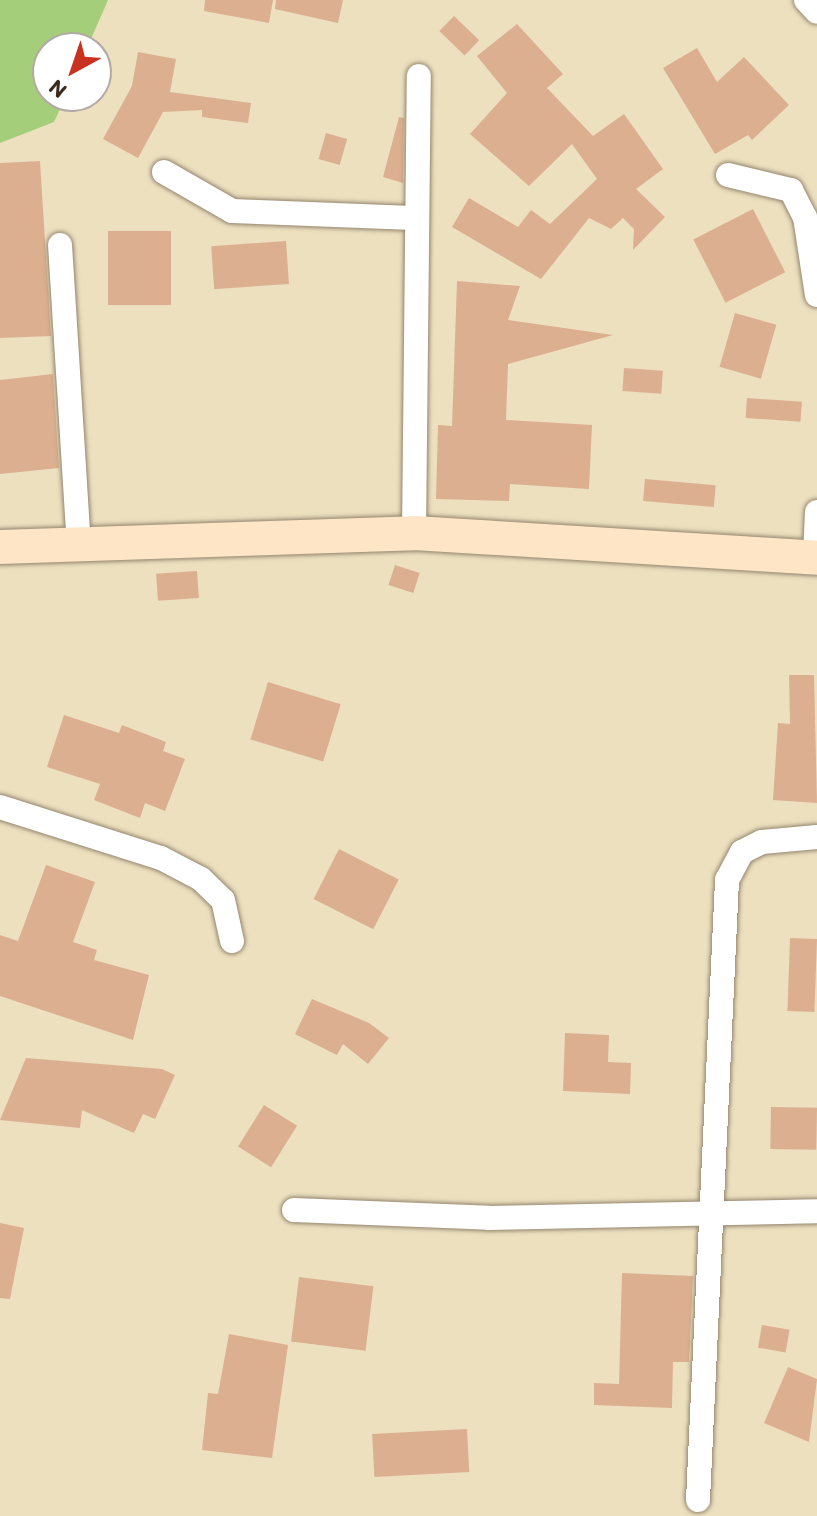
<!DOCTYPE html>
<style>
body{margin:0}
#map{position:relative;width:817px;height:1516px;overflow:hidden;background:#ece0bf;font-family:Itim,sans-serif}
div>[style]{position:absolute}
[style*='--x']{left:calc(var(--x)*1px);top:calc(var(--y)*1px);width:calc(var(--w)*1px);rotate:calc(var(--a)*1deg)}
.green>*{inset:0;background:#a5ce7a}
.building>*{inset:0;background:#dcaf90;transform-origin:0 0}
.roads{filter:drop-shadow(0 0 2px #94856e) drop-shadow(0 0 2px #94856e)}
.street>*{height:24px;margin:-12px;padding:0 12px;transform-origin:12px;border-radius:12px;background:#fff}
.secondary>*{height:34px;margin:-17px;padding:0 17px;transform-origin:17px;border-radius:17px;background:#fde5c5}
span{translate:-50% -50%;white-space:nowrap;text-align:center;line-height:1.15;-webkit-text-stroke:7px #fff;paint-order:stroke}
.north{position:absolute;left:32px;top:32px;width:80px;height:80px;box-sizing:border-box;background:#fff;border:2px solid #b1aaa5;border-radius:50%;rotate:220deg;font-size:22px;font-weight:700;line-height:32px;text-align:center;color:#3b2a1e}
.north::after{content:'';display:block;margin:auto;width:28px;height:36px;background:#c8321e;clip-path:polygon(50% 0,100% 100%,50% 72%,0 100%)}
</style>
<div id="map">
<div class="green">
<div style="clip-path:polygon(0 0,108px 0,87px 48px,48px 48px,48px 96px,66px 96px,54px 122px,0 143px)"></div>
</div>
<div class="building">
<div style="clip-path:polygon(205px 0,273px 0,269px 23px,204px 11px)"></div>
<div style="clip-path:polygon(276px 0,343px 0,338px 23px,275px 9px)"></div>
<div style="left:454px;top:16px;width:35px;height:21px;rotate:44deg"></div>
<div style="clip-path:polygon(517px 24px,563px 74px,547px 88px,593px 136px,624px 114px,663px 169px,636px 189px,665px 217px,633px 250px,634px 229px,623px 218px,611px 229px,589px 218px,541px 279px,452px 227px,469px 198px,518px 227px,531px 210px,550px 224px,597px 179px,572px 144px,529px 186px,470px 134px,507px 93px,477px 56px)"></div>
<div style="clip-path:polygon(697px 48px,717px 82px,744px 57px,789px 105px,752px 140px,748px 135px,715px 154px,663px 68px)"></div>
<div style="clip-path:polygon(138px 52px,176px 59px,170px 92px,251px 103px,248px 123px,202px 117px,202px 110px,163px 112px,138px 158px,103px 139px,132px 86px)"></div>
<div style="clip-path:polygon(399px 117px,404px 118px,403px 183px,383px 177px)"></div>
<div style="left:326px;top:133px;width:22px;height:27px;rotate:16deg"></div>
<div style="clip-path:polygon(40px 161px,51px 336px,0 338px,0 163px)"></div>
<div style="left:753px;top:209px;width:71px;height:67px;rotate:63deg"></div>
<div style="left:108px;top:231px;width:63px;height:74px"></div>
<div style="left:286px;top:241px;width:43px;height:75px;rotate:86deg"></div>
<div style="clip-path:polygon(457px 281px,520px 286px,508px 320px,613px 335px,508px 364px,506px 420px,592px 425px,589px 489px,510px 484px,509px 501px,436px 499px,438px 425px,452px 426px)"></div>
<div style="left:735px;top:313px;width:43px;height:56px;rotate:16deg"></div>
<div style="left:624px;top:368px;width:39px;height:23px;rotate:4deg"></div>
<div style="clip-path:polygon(53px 374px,59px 468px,0 474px,0 380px)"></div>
<div style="left:747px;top:398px;width:55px;height:20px;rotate:4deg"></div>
<div style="left:645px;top:479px;width:71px;height:22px;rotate:5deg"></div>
<div style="left:395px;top:565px;width:26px;height:21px;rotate:18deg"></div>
<div style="left:197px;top:571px;width:27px;height:41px;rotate:86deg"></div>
<div style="clip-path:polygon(789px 675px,814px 675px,817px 803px,773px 800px,778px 723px,790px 724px)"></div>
<div style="left:268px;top:682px;width:76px;height:60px;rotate:17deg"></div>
<div style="clip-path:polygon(64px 715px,119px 733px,122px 725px,166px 742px,163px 751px,185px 759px,165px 811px,145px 803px,140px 818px,94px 800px,100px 784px,47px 767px)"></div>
<div style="left:339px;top:849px;width:67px;height:56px;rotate:27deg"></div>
<div style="clip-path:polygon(46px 865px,95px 882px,73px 942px,97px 950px,94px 960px,149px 975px,133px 1040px,0 996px,0 935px,18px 941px)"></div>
<div style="left:790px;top:938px;width:27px;height:73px;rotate:2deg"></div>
<div style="clip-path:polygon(312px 999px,369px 1023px,389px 1038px,368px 1064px,343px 1044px,337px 1055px,295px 1034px)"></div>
<div style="clip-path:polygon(565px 1033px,609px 1035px,608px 1062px,631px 1063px,630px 1094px,563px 1091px)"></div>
<div style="clip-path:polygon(26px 1058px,162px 1069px,175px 1075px,155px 1119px,143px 1114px,134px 1133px,82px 1110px,80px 1128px,0 1120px)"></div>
<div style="left:264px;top:1105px;width:39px;height:49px;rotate:32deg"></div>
<div style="left:771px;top:1107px;width:46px;height:42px;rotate:1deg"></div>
<div style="clip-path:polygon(0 1223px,24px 1228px,10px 1299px,0 1298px)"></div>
<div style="clip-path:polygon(622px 1273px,693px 1276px,689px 1362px,673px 1362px,672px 1408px,594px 1405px,594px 1383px,619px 1384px)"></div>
<div style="left:299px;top:1277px;width:75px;height:65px;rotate:7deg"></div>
<div style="left:762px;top:1325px;width:28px;height:23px;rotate:10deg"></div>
<div style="clip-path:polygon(229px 1334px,288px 1345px,272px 1458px,202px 1450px,208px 1393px,218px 1394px)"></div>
<div style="clip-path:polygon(788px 1367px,817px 1379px,809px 1442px,764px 1423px)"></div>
<div style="left:467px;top:1429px;width:43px;height:95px;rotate:87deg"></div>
</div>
<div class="roads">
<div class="street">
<div style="--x:806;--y:0;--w:16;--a:47"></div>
<div style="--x:164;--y:172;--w:78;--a:29.8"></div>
<div style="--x:232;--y:211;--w:181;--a:2.2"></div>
<div style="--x:728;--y:175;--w:65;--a:13.4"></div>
<div style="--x:791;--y:190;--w:30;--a:63"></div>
<div style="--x:805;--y:217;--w:79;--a:81.3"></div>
<div style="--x:60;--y:245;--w:300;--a:86.4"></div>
<div style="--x:414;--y:533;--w:457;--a:-89.4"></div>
<div style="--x:815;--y:557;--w:45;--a:-87.5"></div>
<div style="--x:0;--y:807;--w:169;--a:17.6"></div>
<div style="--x:161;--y:858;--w:45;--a:27.7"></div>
<div style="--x:201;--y:879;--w:30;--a:44"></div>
<div style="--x:223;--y:900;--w:42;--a:77.6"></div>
<div style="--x:294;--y:1210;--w:195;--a:2.3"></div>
<div style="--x:489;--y:1218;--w:328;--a:-1.2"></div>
<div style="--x:698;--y:1500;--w:621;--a:-87.32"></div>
<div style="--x:727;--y:880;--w:32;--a:-62"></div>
<div style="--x:742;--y:852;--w:22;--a:-27"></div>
<div style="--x:762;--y:842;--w:55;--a:-5.2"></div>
</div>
<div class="secondary">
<div style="--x:0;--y:547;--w:414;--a:-1.9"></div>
<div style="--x:414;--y:533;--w:404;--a:3.5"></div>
</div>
</div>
<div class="north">N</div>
</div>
